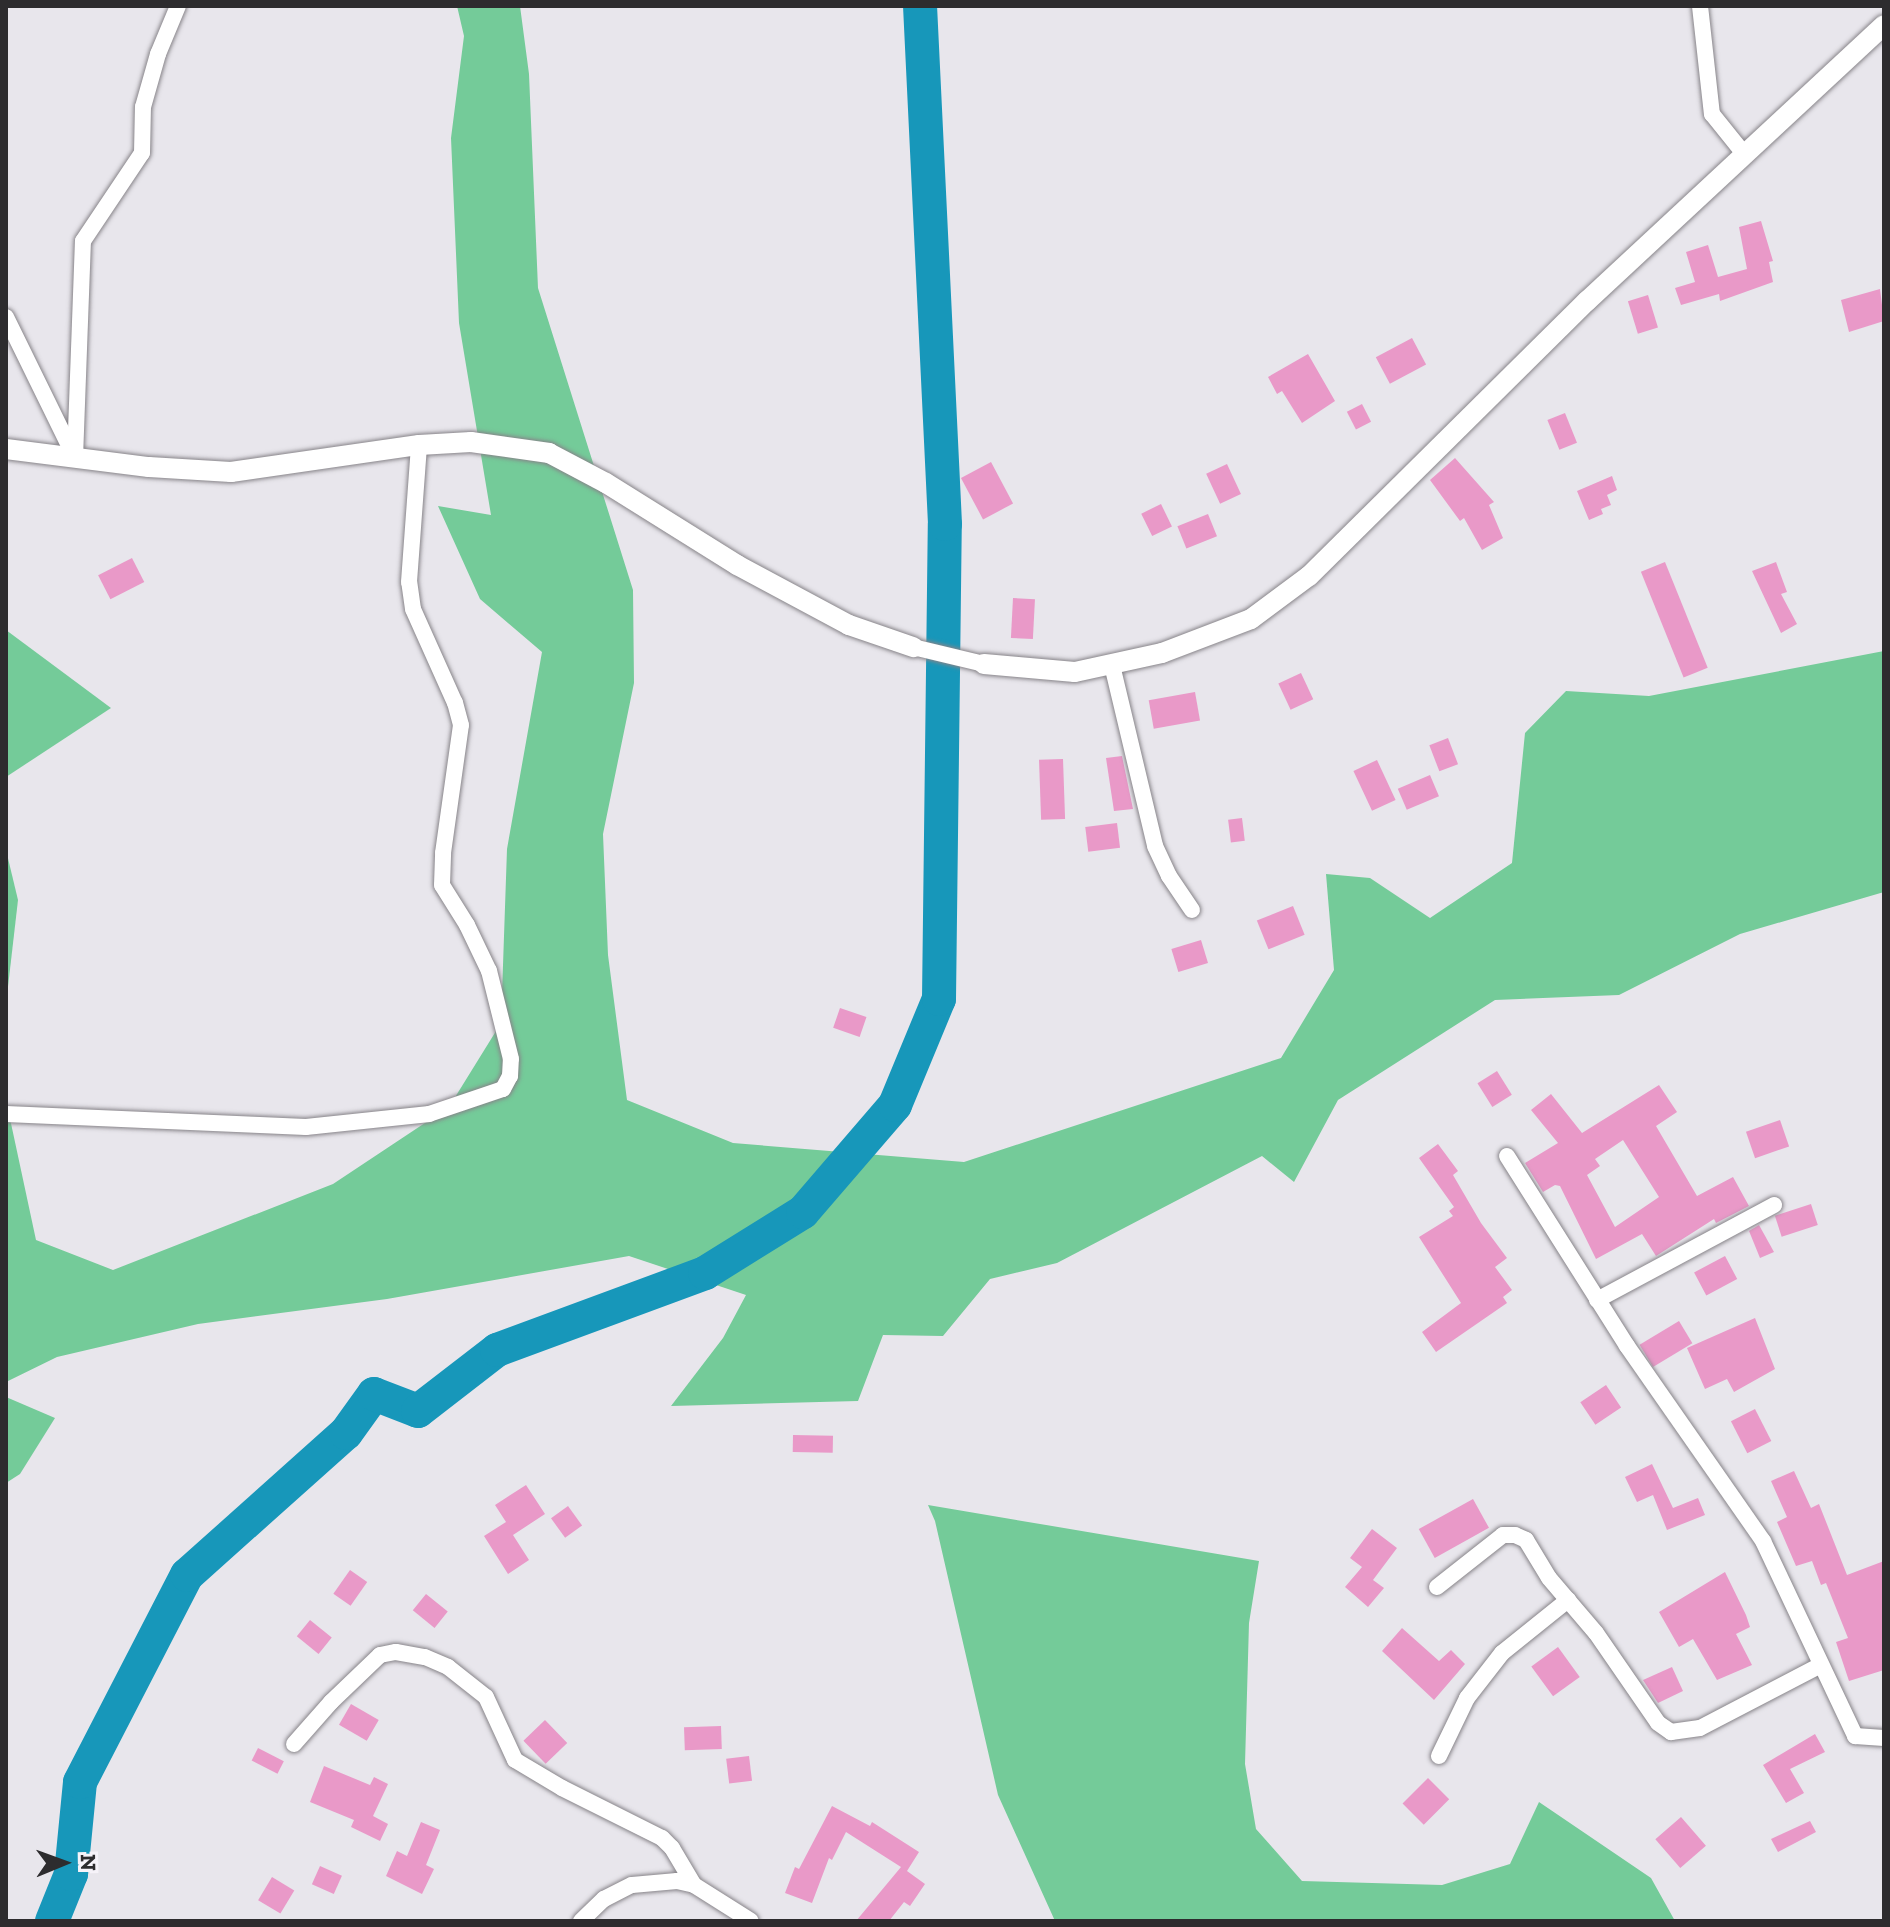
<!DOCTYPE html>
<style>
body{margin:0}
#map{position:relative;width:1890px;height:1927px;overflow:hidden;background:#e8e6ec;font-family:"Zilla Slab",serif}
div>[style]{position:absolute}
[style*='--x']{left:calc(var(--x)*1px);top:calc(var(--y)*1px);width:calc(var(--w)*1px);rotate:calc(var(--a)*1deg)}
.green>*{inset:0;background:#74cb99}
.river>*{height:34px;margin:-17px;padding:0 17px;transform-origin:17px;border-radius:17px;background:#1797ba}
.building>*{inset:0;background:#e999c8;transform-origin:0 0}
.roads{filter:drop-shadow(0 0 2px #878489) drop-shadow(0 0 2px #878489)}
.minor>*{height:16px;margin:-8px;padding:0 8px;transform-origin:8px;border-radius:8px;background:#fff}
.tertiary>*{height:20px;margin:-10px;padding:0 10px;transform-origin:10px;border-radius:10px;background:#fff}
span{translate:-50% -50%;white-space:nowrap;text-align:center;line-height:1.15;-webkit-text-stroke:6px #f6f3f9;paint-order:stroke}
.frame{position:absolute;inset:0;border:8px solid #2d2c2e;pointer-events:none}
.north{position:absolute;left:24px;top:1823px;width:80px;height:80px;-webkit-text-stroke:6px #f6f3f9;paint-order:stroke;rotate:89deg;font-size:22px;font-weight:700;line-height:32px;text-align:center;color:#2d2c2e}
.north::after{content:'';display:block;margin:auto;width:28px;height:36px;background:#2d2c2e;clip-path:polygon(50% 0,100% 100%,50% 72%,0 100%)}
</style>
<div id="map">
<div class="green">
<div style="clip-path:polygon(457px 6px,520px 6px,529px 74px,538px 288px,633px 590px,634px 683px,603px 834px,608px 955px,627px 1100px,733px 1143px,964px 1162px,1281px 1058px,1334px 970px,1326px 874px,1370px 878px,1430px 918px,1512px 863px,1525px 733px,1566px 691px,1649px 696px,1884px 651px,1884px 892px,1740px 934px,1619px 995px,1495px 1000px,1338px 1100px,1294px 1182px,1262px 1156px,1057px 1263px,990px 1279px,943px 1336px,883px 1335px,858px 1401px,671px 1406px,723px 1338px,746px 1295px,629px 1256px,387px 1299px,198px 1324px,57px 1357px,6px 1382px,6px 1100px,36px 1240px,113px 1270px,333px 1184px,449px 1107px,501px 1023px,507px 849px,542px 652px,480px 599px,438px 506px,491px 515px,459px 323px,451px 138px,464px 36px)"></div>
<div style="clip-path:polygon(6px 630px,111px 708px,6px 777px)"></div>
<div style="clip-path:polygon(6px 850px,18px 900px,6px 1004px)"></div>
<div style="clip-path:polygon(6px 1397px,55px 1418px,20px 1474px,6px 1483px)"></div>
<div style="clip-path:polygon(928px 1505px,1259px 1561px,1249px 1623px,1245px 1764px,1256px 1829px,1302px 1881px,1442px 1885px,1510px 1864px,1539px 1802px,1651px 1878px,1675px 1921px,1055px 1921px,998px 1795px,935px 1521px)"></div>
</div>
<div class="river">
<div style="--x:52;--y:1921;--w:51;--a:-68"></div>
<div style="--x:71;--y:1874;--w:92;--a:-84.4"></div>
<div style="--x:80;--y:1782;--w:233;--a:-62.7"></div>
<div style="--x:187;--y:1575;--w:213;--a:-41.8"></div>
<div style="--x:346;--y:1433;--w:48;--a:-54.3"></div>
<div style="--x:374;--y:1394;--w:47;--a:21.1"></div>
<div style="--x:418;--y:1411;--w:100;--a:-37.7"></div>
<div style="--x:497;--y:1350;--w:222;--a:-20.3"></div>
<div style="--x:705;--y:1273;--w:115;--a:-31.9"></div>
<div style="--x:803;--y:1212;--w:141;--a:-49.3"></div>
<div style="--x:895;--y:1105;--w:115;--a:-67.5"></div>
<div style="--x:939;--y:999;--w:475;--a:-89.3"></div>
<div style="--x:945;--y:524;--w:519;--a:-92.76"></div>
</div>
<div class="building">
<div style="clip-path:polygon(1761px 221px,1773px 261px,1769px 262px,1773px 282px,1720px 301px,1719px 294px,1681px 305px,1675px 288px,1695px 282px,1686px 252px,1708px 245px,1718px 277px,1747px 269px,1739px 227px)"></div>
<div style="clip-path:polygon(1880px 289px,1884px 321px,1849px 332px,1841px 300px)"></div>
<div style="left:1648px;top:295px;width:34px;height:21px;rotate:73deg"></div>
<div style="left:1412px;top:338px;width:30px;height:41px;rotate:62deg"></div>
<div style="clip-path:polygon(1308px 354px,1335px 401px,1302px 423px,1282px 391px,1277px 394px,1268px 377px)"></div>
<div style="left:1362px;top:404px;width:20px;height:17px;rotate:63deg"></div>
<div style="left:1565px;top:413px;width:32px;height:19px;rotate:68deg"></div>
<div style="clip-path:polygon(1455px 458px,1494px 502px,1489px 505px,1503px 538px,1482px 550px,1464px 518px,1460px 521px,1430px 480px)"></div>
<div style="left:991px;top:462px;width:47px;height:34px;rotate:62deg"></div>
<div style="left:1227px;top:464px;width:33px;height:23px;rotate:65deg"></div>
<div style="clip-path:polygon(1612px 476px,1617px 490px,1607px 495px,1611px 505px,1601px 509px,1603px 514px,1589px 520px,1577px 491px)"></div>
<div style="left:1161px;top:504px;width:25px;height:22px;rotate:64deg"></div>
<div style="left:1208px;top:514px;width:24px;height:33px;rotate:68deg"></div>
<div style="left:132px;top:558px;width:27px;height:38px;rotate:63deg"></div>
<div style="left:1665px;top:562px;width:114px;height:26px;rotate:68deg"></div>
<div style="clip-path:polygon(1776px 562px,1787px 592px,1781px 594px,1797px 624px,1781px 633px,1752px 571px)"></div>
<div style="left:1013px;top:598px;width:22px;height:40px;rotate:3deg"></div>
<div style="left:1301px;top:673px;width:29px;height:25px;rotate:65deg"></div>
<div style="left:1195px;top:692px;width:29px;height:47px;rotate:80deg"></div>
<div style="left:1448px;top:738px;width:28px;height:20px;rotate:69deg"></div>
<div style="clip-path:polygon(1122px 756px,1133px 809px,1114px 811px,1106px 758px)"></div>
<div style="left:1063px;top:759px;width:60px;height:24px;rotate:88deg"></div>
<div style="left:1377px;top:760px;width:44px;height:26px;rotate:65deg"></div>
<div style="left:1430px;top:775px;width:23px;height:35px;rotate:67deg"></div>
<div style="left:1242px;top:818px;width:23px;height:14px;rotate:83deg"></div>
<div style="left:1117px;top:823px;width:25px;height:32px;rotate:83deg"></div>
<div style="left:1293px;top:906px;width:31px;height:39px;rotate:68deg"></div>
<div style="left:1201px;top:940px;width:24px;height:31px;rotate:73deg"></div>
<div style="left:840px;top:1008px;width:28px;height:21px;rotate:19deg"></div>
<div style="left:1497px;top:1071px;width:28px;height:23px;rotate:58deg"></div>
<div style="clip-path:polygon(evenodd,1659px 1085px,1677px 1112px,1656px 1126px,1697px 1196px,1733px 1177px,1749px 1206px,1716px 1223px,1714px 1219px,1656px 1256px,1642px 1234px,1596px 1259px,1560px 1186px,1555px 1185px,1543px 1192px,1525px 1163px,1558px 1143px,1531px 1110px,1551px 1094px,1582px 1133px,1659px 1085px,1623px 1140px,1659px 1197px,1615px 1227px,1587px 1175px,1600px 1166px,1595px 1159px,1623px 1140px)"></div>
<div style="left:1780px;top:1120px;width:28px;height:36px;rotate:71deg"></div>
<div style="clip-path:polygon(1438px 1144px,1458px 1171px,1453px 1175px,1481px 1223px,1507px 1258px,1495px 1267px,1512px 1290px,1503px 1297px,1507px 1303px,1436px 1352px,1422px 1332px,1461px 1303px,1419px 1237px,1453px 1216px,1449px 1211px,1454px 1207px,1419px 1158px)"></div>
<div style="left:1811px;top:1204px;width:22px;height:38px;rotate:72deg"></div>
<div style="clip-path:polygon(1759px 1225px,1774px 1252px,1760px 1258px,1749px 1231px)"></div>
<div style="left:1725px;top:1256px;width:26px;height:35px;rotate:62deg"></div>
<div style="clip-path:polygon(1755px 1318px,1775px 1369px,1734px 1392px,1727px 1379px,1705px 1389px,1687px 1348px)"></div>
<div style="left:1679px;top:1321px;width:26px;height:46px;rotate:59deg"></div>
<div style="left:1606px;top:1385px;width:27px;height:31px;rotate:56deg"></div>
<div style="left:1755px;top:1409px;width:36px;height:27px;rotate:63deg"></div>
<div style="left:793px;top:1435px;width:40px;height:17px;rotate:1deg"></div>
<div style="clip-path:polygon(1652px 1464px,1673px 1508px,1698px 1498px,1705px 1515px,1667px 1530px,1653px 1495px,1637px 1502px,1625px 1477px)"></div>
<div style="clip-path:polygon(1794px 1471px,1811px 1508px,1819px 1504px,1847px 1575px,1884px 1561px,1884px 1670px,1849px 1681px,1836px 1642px,1848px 1638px,1826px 1583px,1821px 1585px,1812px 1561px,1796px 1566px,1777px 1522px,1787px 1517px,1771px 1481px)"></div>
<div style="clip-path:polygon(526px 1485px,545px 1514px,513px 1535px,529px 1560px,508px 1574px,484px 1536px,506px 1522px,495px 1505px)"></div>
<div style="left:1473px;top:1499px;width:33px;height:62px;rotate:61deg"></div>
<div style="left:568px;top:1506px;width:24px;height:21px;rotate:54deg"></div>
<div style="clip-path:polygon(1372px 1529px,1397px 1548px,1373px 1580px,1384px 1588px,1368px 1607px,1345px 1587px,1362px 1567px,1350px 1558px)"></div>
<div style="left:350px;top:1570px;width:21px;height:29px;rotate:35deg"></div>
<div style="clip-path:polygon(1725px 1572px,1746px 1615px,1750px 1627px,1736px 1634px,1752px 1665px,1717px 1680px,1693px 1639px,1679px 1647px,1659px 1612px)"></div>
<div style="left:426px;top:1594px;width:28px;height:21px;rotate:39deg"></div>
<div style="left:310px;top:1620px;width:28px;height:21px;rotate:39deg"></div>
<div style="clip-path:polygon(1402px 1628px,1439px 1661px,1451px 1650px,1465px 1664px,1434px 1700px,1382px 1651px)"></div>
<div style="left:1558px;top:1647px;width:37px;height:33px;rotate:54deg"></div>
<div style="clip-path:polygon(1672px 1667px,1683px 1691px,1658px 1703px,1643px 1680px)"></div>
<div style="left:351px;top:1704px;width:32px;height:24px;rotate:30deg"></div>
<div style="left:545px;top:1720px;width:32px;height:30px;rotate:46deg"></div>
<div style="left:721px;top:1726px;width:23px;height:37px;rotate:88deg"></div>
<div style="clip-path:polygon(1815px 1734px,1825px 1752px,1790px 1769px,1804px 1793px,1786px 1803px,1763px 1765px)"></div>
<div style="left:258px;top:1748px;width:29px;height:14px;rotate:27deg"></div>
<div style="left:749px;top:1756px;width:25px;height:23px;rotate:83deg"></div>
<div style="clip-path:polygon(324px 1766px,370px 1785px,374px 1777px,388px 1784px,373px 1816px,388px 1824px,380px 1841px,351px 1827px,354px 1820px,310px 1802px)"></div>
<div style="left:1428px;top:1778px;width:30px;height:36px;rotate:45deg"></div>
<div style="clip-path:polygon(832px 1806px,870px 1826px,872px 1822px,919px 1852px,907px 1871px,925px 1884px,910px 1906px,904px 1902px,889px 1921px,856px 1921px,901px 1867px,846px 1832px,832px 1860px,829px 1858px,812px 1903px,785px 1893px,795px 1867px,799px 1869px)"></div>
<div style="left:1681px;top:1817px;width:38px;height:34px;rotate:49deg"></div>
<div style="clip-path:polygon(1810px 1821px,1816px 1832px,1778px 1852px,1771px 1839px)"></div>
<div style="clip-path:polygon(421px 1822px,440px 1830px,426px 1865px,434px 1869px,422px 1894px,386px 1876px,397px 1851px,407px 1856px)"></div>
<div style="left:320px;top:1866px;width:24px;height:20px;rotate:24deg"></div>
<div style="left:272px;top:1877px;width:26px;height:27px;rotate:31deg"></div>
</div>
<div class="roads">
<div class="minor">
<div style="--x:1700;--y:6;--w:109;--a:83.7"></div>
<div style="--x:1712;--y:114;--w:53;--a:51.2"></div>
<div style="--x:6;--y:317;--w:157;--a:63.9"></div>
<div style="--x:75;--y:458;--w:217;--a:-87.9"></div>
<div style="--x:83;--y:241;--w:106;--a:-56.2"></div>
<div style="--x:142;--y:153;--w:46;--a:-88.8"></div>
<div style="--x:143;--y:107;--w:55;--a:-74.2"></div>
<div style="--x:158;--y:54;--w:52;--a:-67.4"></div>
<div style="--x:913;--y:647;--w:73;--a:13.5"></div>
<div style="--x:1112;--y:665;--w:186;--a:76.6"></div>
<div style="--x:1155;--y:846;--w:33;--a:65"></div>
<div style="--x:1169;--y:876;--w:41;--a:55.9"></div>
<div style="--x:6;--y:1114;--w:300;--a:2.5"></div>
<div style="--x:306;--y:1127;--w:124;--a:-6"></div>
<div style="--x:429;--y:1114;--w:78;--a:-18.7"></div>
<div style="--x:503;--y:1089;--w:15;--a:-62"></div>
<div style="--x:510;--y:1076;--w:17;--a:-87"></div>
<div style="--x:511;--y:1059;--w:91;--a:-104"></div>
<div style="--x:489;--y:971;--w:51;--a:-115.6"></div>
<div style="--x:467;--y:925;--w:47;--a:-122"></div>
<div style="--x:442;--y:885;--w:32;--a:-88"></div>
<div style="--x:443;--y:853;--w:129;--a:-82"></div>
<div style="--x:461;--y:725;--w:23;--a:-105"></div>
<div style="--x:455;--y:703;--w:103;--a:-114.1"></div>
<div style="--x:413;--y:609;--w:27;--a:-98"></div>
<div style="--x:409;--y:582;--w:137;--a:-85.8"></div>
<div style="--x:1507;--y:1156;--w:225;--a:57.7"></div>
<div style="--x:1627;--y:1346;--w:238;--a:55.1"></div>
<div style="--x:1763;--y:1541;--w:216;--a:64.7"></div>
<div style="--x:1855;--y:1736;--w:29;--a:4"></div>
<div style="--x:1597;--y:1300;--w:201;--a:-28.2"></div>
<div style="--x:1437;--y:1587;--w:84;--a:-38.2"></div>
<div style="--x:1503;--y:1535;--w:12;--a:0"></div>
<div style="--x:1515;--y:1535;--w:12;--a:24"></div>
<div style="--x:1526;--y:1540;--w:44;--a:58.8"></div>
<div style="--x:1549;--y:1578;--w:72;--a:49.5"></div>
<div style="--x:1596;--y:1633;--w:109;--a:55.4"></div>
<div style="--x:1658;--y:1723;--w:16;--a:35"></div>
<div style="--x:1671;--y:1732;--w:29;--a:-8"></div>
<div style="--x:1700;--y:1728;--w:136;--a:-27.5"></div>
<div style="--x:294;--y:1744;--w:56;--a:-48.6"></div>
<div style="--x:331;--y:1702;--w:68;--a:-43.8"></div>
<div style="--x:380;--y:1655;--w:16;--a:-11"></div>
<div style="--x:396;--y:1652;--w:29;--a:10"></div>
<div style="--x:425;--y:1657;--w:25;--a:23"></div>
<div style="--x:448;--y:1667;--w:48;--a:38.3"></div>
<div style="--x:486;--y:1697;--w:69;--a:65.3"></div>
<div style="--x:515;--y:1760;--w:55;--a:30.8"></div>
<div style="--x:562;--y:1788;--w:112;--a:26.6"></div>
<div style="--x:662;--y:1838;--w:14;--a:45"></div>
<div style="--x:672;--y:1848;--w:43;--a:59.3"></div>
<div style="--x:1439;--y:1756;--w:64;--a:-64.2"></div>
<div style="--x:1467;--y:1698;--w:57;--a:-52.1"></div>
<div style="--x:1502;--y:1653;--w:85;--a:-38.8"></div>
<div style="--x:581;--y:1921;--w:32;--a:-44"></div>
<div style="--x:604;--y:1899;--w:31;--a:-27"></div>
<div style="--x:632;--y:1885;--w:45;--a:-5.1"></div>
<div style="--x:677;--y:1881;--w:17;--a:13"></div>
<div style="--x:694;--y:1885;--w:67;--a:32.3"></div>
</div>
<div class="tertiary">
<div style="--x:6;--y:449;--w:144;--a:7.2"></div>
<div style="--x:149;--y:467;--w:82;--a:3.5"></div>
<div style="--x:231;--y:472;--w:190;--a:-8.2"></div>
<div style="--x:419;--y:445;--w:52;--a:-3.3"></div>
<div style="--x:471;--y:442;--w:79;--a:8"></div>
<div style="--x:549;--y:453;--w:64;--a:27.8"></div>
<div style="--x:606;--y:483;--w:155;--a:32"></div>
<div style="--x:737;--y:565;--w:127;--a:28.2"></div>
<div style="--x:849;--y:625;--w:68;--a:19"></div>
<div style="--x:984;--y:664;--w:91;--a:5"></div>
<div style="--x:1075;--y:672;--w:89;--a:-12.3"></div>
<div style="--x:1162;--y:653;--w:95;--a:-20.9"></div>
<div style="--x:1251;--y:619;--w:72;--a:-36.6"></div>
<div style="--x:1309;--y:576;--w:391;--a:-44.7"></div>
<div style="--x:1587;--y:301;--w:405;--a:-42.9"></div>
</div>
</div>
<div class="frame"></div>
<div class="north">N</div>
</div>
